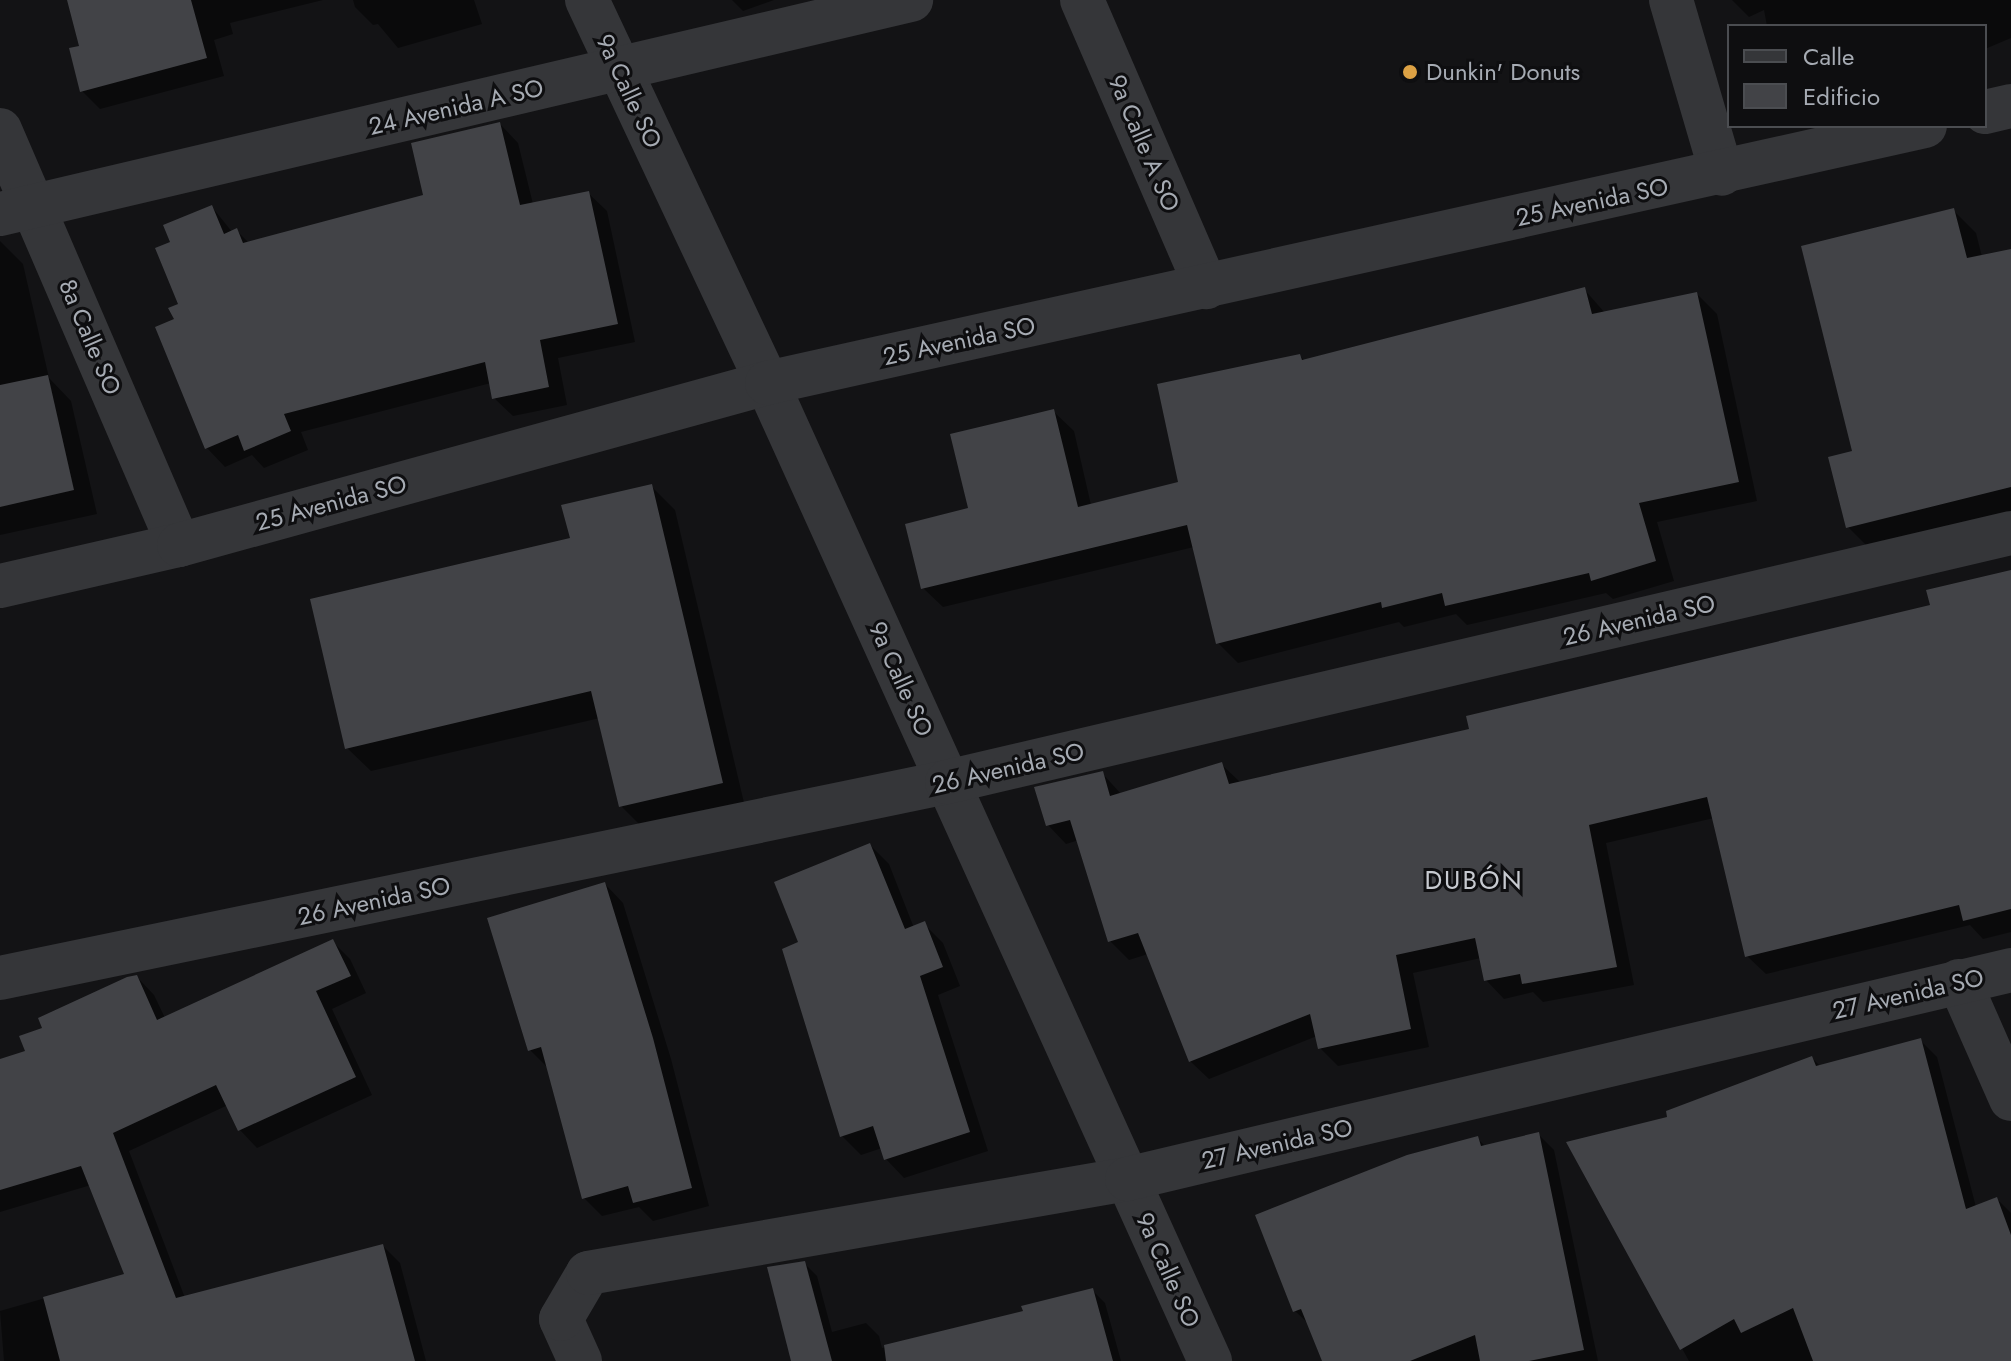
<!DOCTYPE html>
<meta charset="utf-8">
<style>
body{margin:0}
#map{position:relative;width:2011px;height:1361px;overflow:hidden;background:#131315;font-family:Jost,sans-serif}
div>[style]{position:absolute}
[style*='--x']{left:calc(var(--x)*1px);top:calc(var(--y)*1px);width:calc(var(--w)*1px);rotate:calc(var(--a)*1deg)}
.shadow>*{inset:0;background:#0007}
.building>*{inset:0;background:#424347}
.street>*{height:44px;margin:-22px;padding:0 22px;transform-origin:22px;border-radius:22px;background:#353639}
.dots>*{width:22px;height:22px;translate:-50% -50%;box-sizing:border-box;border:4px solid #0e0e10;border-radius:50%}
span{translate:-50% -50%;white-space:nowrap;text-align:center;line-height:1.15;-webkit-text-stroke:6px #0e0e10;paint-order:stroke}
.poi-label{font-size:24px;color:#a6abb3}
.left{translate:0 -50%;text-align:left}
.street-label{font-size:24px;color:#a6abb3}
.neighbourhood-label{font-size:26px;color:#c7cad0;letter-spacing:2px}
.legend{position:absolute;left:1727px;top:24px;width:260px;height:104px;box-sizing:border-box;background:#0e0e10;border:2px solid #4b4d51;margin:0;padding:10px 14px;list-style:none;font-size:24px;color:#a6abb3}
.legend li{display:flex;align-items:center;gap:16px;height:40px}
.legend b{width:40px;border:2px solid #4b4d51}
</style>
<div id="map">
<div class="shadow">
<div style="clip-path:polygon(69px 0,323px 0,230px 23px,233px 34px,214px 40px,224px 76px,100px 109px,82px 91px,82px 47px)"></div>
<div style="clip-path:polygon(353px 0,474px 0,482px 24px,398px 48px,378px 24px,373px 25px,355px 7px)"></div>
<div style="clip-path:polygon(732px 0,774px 0,743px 11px)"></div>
<div style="clip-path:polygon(1732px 0,2011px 0,2011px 38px,1985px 49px,1985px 26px,1767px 26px,1764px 10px,1749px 17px)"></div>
<div style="clip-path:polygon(500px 124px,518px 143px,533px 204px,588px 193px,607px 211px,635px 342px,558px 358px,567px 405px,513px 416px,494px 398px,491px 383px,301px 432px,308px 450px,264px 468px,252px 455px,225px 467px,207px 448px,158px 328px,176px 320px,180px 305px,173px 243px,212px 207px,233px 233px,237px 231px,249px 243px,426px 196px)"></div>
<div style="clip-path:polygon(1953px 210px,1976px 233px,1982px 257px,2011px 251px,2011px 514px,1870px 549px,1848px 527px,1854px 452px)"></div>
<div style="clip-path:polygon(0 241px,23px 264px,49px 378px,71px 401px,97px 514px,0 535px)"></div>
<div style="clip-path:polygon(1584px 289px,1605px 313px,1697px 294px,1717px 314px,1757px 501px,1657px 522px,1674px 581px,1613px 599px,1606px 593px,1467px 625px,1456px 614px,1404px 627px,1399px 622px,1238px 663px,1218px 643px,1194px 547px,943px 607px,923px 588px,971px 509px,1054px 412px,1074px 431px,1091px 505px,1181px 484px,1300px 356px,1305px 361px)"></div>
<div style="clip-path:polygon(651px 486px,675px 510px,745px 807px,645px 830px,621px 806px,600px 718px,371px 771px,347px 748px,572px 539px)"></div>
<div style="clip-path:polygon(2011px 572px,2011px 932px,1983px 939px,1970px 925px,1766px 974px,1747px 956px,1714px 818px,1606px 843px,1634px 985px,1543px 1002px,1533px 992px,1504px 999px,1486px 980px,1481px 958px,1413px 973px,1429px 1047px,1338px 1066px,1320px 1048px,1317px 1036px,1209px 1079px,1190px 1061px,1148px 954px,1129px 960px,1110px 941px,1079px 840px,1066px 844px,1048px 825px,1102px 773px,1121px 794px,1221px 764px,1240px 782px,1471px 730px,1932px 606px)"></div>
<div style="clip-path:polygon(870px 845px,889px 864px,914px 928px,924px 924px,943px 943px,960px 986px,938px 995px,988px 1151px,904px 1178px,886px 1159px,882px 1148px,861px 1155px,842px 1136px,800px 943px)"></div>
<div style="clip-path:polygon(605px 884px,623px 903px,671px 1059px,709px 1206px,653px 1221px,639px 1207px,602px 1216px,584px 1198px,550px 1070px,530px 1050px)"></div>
<div style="clip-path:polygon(333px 942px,350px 959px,366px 993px,332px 1009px,372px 1095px,257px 1148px,240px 1130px,228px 1105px,129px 1151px,185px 1298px,383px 1246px,400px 1263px,426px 1361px,4px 1361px,0 1311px,126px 1275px,91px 1185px,0 1212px,0 1061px,27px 1053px,45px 1029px,137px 977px,154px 995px,165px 1018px)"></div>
<div style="clip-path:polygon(1921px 1041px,1937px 1057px,1976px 1207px,1997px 1199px,2011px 1213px,2011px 1361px,1689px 1361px,1569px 1144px,1670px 1118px,1812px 1058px,1821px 1067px)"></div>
<div style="clip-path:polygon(1538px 1134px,1554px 1150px,1598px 1361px,1324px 1361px,1310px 1325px,1295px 1311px,1477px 1138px,1486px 1147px)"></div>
<div style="clip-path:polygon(804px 1263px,817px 1276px,832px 1332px,866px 1323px,879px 1336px,882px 1348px,1025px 1313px,1092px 1290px,1105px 1303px,1121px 1361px,796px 1361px)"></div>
</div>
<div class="building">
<div style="clip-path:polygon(67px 0,191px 0,207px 58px,80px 92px,69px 48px,79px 46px)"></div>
<div style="clip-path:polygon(500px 122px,520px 205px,589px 191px,618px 324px,540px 340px,549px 387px,492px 399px,485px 362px,284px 414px,291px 431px,244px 451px,238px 435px,205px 449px,155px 327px,174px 319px,168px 308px,178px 304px,155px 248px,170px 242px,163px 225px,212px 205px,224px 234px,237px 228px,243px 243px,423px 195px,411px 143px)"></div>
<div style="clip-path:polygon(1954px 208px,1967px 258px,2011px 249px,2011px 487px,1846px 528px,1828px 457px,1852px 451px,1801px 246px)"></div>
<div style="clip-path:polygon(1585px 287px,1592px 314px,1697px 292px,1739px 482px,1639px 503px,1656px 561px,1591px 581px,1589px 573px,1445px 606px,1442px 593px,1382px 608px,1381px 602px,1216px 644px,1187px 525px,921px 589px,905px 524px,968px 508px,950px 434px,1054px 409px,1078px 507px,1178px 482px,1157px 384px,1300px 354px,1302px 360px)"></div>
<div style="clip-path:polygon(48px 375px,74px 490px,0 507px,0 385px)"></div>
<div style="clip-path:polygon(652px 484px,723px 783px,619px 807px,591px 691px,345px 749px,310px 599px,570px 538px,561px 505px)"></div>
<div style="clip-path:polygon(2011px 570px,2011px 909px,1963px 921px,1959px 905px,1745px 957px,1707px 797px,1589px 825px,1617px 967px,1522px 984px,1520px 974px,1484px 981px,1475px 938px,1396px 955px,1411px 1029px,1318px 1049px,1310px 1014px,1189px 1062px,1138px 933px,1108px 942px,1070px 820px,1046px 826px,1034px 787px,1103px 771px,1110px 796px,1222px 762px,1229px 784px,1469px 729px,1466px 716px,1930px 605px,1926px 590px)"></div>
<div style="clip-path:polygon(870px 843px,905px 929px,925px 921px,943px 967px,920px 976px,970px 1132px,884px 1160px,873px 1126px,840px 1137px,782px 949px,798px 942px,774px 882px)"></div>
<div style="clip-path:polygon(605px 882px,653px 1038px,692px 1188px,633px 1203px,628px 1186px,582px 1199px,541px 1047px,528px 1051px,487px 918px)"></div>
<div style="clip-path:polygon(333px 939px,351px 976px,316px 991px,356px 1077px,238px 1131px,216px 1085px,113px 1133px,176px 1298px,383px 1244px,415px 1361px,60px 1361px,43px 1297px,124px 1274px,81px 1166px,0 1190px,0 1059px,25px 1051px,19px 1036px,42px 1028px,38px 1018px,127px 977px,137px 975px,157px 1020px)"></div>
<div style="clip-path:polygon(1921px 1038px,1966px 1209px,1997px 1197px,2011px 1235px,2011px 1361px,1813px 1361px,1793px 1308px,1741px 1333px,1734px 1319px,1680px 1350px,1566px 1142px,1667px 1117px,1666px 1111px,1812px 1056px,1816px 1066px)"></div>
<div style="clip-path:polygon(1539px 1132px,1584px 1350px,1529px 1361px,1480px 1361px,1475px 1335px,1410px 1361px,1322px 1361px,1301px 1309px,1293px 1312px,1255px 1215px,1407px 1155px,1478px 1136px,1481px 1146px)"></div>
<div style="clip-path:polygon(805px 1261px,832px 1361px,791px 1361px,767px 1267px)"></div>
<div style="clip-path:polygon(1093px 1288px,1113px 1361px,886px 1361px,884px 1345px,1023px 1311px,1021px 1306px)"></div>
</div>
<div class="street">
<div style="--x:587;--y:0;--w:423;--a:64.8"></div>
<div style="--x:767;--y:383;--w:1074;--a:65.63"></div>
<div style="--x:1082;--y:0;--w:313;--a:66.6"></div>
<div style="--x:1671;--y:0;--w:181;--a:73.7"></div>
<div style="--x:1985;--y:112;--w:27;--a:-13"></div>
<div style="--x:0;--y:130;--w:452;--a:66.7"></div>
<div style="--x:0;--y:214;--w:936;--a:-13.22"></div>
<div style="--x:0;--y:586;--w:184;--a:-12.9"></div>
<div style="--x:179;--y:545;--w:610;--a:-15.4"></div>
<div style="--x:767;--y:383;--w:1186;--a:-12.51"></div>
<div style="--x:0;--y:978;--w:967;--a:-11.69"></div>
<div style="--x:947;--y:782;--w:1093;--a:-13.17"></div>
<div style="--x:1959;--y:981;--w:129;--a:66.2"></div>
<div style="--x:580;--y:1361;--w:46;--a:-114.3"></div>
<div style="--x:561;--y:1319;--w:53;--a:-59.6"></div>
<div style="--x:588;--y:1273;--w:547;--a:-9.89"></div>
<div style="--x:1127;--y:1179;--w:908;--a:-13.3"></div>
</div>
<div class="dots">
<div style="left:1410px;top:72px;background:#dca144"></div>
</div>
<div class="poi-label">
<span class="left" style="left:1426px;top:72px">Dunkin' Donuts</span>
</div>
<div class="street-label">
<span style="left:629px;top:91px;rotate:65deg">9a Calle SO</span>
<span style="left:456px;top:107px;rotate:-13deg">24 Avenida A SO</span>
<span style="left:1144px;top:143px;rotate:67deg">9a Calle A SO</span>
<span style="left:1592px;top:202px;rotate:-12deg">25 Avenida SO</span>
<span style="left:90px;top:337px;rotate:67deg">8a Calle SO</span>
<span style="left:959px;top:341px;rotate:-12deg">25 Avenida SO</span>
<span style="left:331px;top:503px;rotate:-15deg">25 Avenida SO</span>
<span style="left:1639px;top:620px;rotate:-13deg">26 Avenida SO</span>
<span style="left:901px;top:679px;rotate:66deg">9a Calle SO</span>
<span style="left:1008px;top:768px;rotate:-13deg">26 Avenida SO</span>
<span style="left:374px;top:901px;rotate:-12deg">26 Avenida SO</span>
<span style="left:1908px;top:994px;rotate:-13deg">27 Avenida SO</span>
<span style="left:1277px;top:1144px;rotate:-13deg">27 Avenida SO</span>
<span style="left:1168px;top:1270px;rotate:66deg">9a Calle SO</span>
</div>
<div class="neighbourhood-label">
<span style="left:1474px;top:881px">DUBÓN</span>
</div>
<ul class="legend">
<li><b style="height:10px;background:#353639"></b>Calle</li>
<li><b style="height:22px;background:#424347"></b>Edificio</li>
</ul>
</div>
